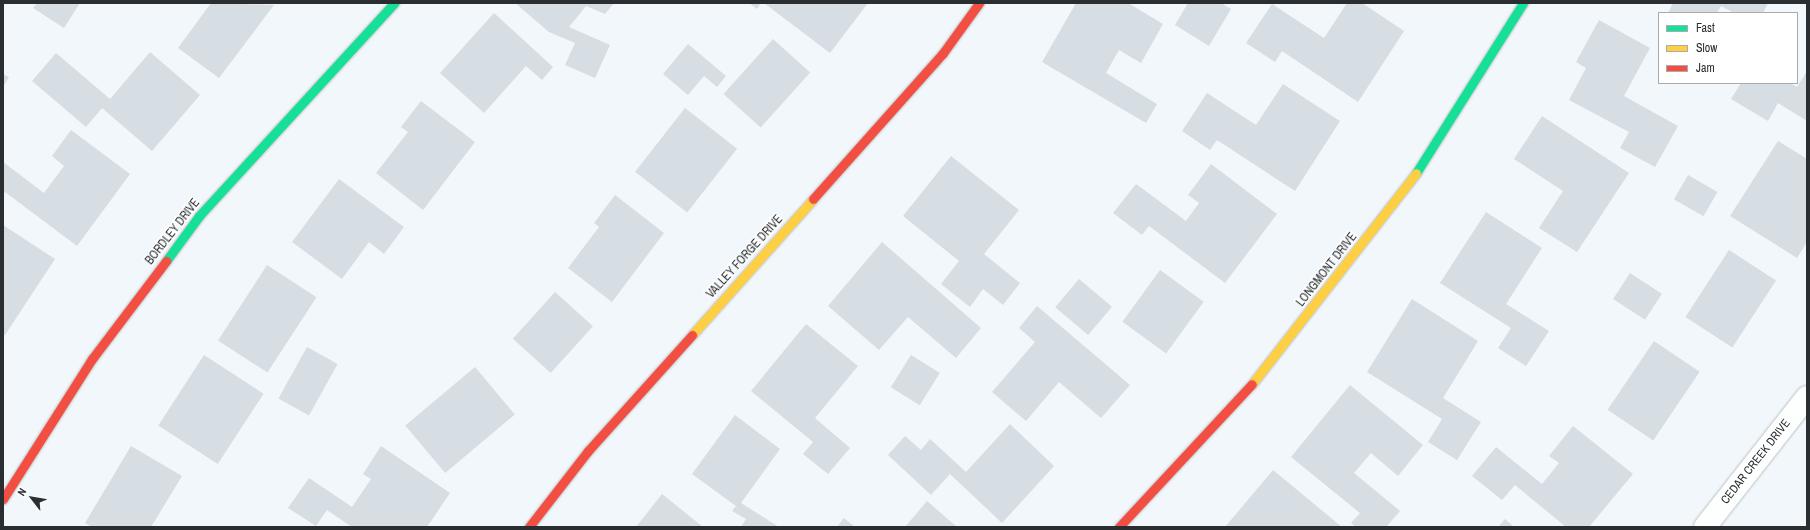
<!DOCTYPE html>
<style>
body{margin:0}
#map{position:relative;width:1810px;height:530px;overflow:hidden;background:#f2f7fb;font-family:"Archivo Narrow",sans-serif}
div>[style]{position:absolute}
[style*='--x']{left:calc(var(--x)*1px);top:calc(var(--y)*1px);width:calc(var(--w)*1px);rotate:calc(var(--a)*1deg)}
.building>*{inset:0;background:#d6dde3;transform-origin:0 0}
.roads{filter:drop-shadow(0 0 1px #bdc1c3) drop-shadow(0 0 1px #bdc1c3)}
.street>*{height:22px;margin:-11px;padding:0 11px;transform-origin:11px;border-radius:11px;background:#fdfefe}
.fast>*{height:9px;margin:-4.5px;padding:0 4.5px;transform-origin:4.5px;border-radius:4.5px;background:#16e098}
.slow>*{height:9px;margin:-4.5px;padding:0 4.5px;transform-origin:4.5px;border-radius:4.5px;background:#ffcf43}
.jam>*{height:9px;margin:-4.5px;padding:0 4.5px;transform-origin:4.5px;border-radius:4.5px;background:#f24e42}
span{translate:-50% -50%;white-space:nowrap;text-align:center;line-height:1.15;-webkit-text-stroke:3px #fff;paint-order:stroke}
.street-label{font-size:12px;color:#2a2e31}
.frame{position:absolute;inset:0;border:4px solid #2a2e31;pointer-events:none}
.legend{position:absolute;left:1658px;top:12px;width:140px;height:72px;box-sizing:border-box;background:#fff;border:1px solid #aaabad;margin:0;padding:5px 7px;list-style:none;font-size:12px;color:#2a2e31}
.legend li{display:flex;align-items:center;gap:8px;height:20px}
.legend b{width:20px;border:1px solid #aaabad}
.north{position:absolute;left:12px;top:478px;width:40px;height:40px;-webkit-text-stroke:3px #fff;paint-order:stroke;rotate:301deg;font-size:11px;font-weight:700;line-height:16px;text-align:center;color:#2a2e31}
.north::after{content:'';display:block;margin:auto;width:14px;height:18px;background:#2a2e31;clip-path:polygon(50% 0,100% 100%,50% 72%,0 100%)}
</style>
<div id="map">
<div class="building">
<div style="clip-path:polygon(37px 3px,80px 3px,64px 28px,33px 8px)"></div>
<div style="clip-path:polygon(211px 3px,274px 5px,219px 78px,178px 48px)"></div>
<div style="clip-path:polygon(515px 3px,614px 3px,605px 14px,586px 6px,569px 27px,610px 45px,595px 78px,565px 65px,575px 43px,549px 32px)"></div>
<div style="clip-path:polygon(749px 3px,761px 3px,757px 9px)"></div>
<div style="clip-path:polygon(764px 3px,868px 3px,830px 53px)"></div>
<div style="clip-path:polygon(1076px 3px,1128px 3px,1163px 24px,1141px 63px,1119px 50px,1106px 73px,1157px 104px,1146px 123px,1042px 62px)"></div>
<div style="clip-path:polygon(1188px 3px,1221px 3px,1231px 9px,1209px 46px,1175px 25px)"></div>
<div style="clip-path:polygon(1347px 3px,1362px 3px,1404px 31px,1358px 102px,1282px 51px,1275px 62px,1246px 43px,1272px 4px,1324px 38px)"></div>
<div style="clip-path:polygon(1673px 3px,1768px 3px,1763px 13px,1734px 13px,1721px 6px,1717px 13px,1668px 13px)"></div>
<div style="clip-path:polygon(494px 13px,553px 67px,542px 80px,526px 66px,484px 113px,440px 73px)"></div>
<div style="clip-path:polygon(1599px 20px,1650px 48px,1624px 96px,1678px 126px,1655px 167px,1620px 148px,1629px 132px,1569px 100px,1586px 68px,1576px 62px)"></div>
<div style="left:773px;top:39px;width:50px;height:74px;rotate:42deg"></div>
<div style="clip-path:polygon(688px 44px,726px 76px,717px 87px,704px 76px,688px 95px,663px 74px)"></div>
<div style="clip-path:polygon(150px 52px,200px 95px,152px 151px,102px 108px,86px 127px,32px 81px,56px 53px,110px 99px)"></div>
<div style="clip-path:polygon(1807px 71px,1807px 121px,1778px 103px,1768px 121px,1731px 99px,1741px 83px,1790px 83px,1797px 87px)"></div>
<div style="clip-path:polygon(3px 74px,9px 77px,3px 87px)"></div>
<div style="clip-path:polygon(1283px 84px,1340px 121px,1295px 191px,1217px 140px,1210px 150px,1182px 131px,1207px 93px,1256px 125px)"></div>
<div style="clip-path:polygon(421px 101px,475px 142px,423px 210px,376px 173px,408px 132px,401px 127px)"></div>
<div style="left:685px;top:108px;width:66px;height:81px;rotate:38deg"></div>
<div style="clip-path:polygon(1542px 116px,1629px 173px,1577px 252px,1539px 228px,1563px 191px,1514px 159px)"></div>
<div style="clip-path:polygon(71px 130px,130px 174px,77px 246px,5px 192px,3px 194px,3px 162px,44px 193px,64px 166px,52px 156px)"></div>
<div style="clip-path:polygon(1778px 141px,1807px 159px,1807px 242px,1797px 258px,1730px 216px)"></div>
<div style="clip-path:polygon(951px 156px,1019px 210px,984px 254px,1020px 283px,1003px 305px,983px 289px,970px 307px,941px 284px,959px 261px,903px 216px)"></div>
<div style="clip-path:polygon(1211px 164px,1277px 214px,1225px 283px,1149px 226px,1142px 235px,1113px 213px,1136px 184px,1186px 221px,1199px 203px,1188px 195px)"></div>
<div style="left:1688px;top:175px;width:34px;height:28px;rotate:30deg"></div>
<div style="clip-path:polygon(339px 179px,404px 227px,384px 254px,369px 242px,342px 279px,292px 242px)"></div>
<div style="clip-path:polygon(615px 195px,664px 233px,612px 302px,568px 268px,599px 227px,594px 223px)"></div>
<div style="clip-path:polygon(1486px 212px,1542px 248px,1506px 304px,1549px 331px,1526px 366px,1498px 348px,1511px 328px,1440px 283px)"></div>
<div style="clip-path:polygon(3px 225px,55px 259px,5px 335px,3px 334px)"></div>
<div style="clip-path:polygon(882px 242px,981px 328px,956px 358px,908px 317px,879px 350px,828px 306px)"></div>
<div style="left:1729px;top:250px;width:56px;height:80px;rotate:33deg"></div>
<div style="left:267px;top:265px;width:59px;height:90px;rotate:33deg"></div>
<div style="left:1160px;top:270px;width:54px;height:64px;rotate:36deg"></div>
<div style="left:1630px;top:273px;width:38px;height:31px;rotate:33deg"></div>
<div style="left:1079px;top:279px;width:43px;height:37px;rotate:40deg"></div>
<div style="left:555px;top:292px;width:51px;height:63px;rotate:42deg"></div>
<div style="clip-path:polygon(1412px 299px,1478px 341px,1443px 398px,1481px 422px,1457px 460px,1428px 442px,1442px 419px,1367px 372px)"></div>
<div style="clip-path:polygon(1037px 306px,1130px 385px,1101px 418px,1059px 382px,1026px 421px,992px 392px,1035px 342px,1019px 328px)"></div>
<div style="clip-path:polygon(806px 324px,858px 366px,815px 418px,850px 448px,828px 474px,803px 454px,813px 442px,751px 391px)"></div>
<div style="left:1654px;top:341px;width:55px;height:83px;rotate:34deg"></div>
<div style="left:307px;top:347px;width:35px;height:59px;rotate:29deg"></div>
<div style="left:204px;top:355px;width:71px;height:84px;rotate:33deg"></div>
<div style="left:911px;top:355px;width:34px;height:38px;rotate:32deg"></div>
<div style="left:475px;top:367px;width:62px;height:91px;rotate:50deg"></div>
<div style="clip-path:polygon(1350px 385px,1423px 445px,1398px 476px,1371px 453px,1354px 473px,1400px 511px,1386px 527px,1356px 527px,1351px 523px,1360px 513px,1291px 457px)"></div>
<div style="clip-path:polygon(735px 415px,780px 449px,741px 503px,779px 527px,741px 527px,746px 519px,732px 511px,736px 506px,692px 474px)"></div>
<div style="clip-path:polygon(1010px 424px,1054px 466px,1002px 523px,950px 474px,931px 495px,888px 455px,905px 436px,921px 450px,930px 439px,966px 472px)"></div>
<div style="clip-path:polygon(1573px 426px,1633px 474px,1589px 527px,1566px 527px,1515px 485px,1502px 500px,1472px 476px,1496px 447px,1542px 484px,1559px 463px,1549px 456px)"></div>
<div style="clip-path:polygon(131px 446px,182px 476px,151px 527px,92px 527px,85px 523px)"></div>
<div style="clip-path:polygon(381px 446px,450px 493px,427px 527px,352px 527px,327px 510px,316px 526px,288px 508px,309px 478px,352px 507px,371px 479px,363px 474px)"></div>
<div style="clip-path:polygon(1273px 470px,1342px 527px,1225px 527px)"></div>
<div style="clip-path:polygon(662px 494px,703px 527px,636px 527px)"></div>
<div style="clip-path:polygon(927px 501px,957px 527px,905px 527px)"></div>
<div style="clip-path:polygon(844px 518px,855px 527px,837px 527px)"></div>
<div style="clip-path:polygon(1505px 519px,1514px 527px,1498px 527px)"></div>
</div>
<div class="roads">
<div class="street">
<div style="--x:1705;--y:527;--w:165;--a:-51.9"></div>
</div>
<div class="fast">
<div style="--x:1416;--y:173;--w:201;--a:-57.8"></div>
<div style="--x:166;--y:261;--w:56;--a:-53.7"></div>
<div style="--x:199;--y:216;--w:289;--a:-47.5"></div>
</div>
<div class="slow">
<div style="--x:692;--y:335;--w:182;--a:-48.3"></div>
<div style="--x:1252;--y:384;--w:267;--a:-52.1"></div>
</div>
<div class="jam">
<div style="--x:813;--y:199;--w:195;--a:-48.3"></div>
<div style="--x:943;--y:53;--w:62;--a:-54.2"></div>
<div style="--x:3;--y:499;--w:166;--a:-57.6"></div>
<div style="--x:92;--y:359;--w:123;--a:-52.9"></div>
<div style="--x:529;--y:527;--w:96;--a:-52.2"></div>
<div style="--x:588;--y:451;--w:156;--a:-48.1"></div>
<div style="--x:1119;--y:527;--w:195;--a:-47.1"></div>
</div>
</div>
<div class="street-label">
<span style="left:173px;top:232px;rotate:-52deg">BORDLEY DRIVE</span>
<span style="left:745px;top:257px;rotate:-48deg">VALLEY FORGE DRIVE</span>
<span style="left:1327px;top:270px;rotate:-52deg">LONGMONT DRIVE</span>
<span style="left:1756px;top:462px;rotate:-52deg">CEDAR CREEK DRIVE</span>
</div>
<div class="frame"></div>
<ul class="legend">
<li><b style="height:5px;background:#16e098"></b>Fast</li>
<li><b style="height:5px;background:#ffcf43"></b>Slow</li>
<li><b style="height:5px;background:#f24e42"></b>Jam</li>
</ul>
<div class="north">N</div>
</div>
